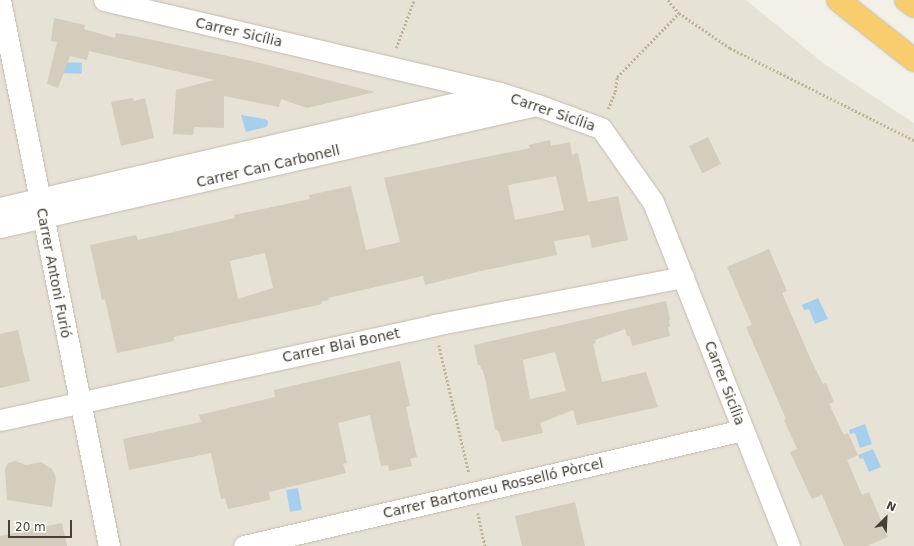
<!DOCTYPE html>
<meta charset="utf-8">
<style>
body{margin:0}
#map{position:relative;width:914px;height:546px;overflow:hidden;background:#f3f0e7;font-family:"DejaVu Sans",sans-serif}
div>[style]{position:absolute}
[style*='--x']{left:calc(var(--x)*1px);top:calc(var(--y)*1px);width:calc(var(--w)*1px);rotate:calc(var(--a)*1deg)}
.residential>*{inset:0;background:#e7e2d6}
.water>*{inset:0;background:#a6cfee;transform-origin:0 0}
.building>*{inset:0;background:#d4ccbd;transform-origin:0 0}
.path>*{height:2.5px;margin-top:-1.25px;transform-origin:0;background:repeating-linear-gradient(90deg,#c0b49c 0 2px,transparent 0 4px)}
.roads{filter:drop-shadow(0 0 1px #c1bbad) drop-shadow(0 0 1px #c1bbad)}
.minor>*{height:21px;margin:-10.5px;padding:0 10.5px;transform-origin:10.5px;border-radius:10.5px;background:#fff}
.motorway>*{height:22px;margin:-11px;padding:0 11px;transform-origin:11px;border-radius:11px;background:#f9cd6d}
span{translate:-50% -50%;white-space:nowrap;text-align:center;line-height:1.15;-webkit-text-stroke:4px #fff;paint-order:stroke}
.street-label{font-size:14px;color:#464036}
.north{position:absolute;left:866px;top:498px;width:40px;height:40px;-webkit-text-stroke:3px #fff;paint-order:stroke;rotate:24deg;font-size:11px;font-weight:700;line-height:16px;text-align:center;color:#464036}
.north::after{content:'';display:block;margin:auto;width:14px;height:18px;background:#464036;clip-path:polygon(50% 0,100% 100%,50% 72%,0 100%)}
.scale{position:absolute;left:8px;top:520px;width:64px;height:18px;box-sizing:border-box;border:2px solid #464036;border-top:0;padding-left:5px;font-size:12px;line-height:14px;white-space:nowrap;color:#464036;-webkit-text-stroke:3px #fff;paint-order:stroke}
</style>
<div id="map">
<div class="residential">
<div style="clip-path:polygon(0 0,746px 0,823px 63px,914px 123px,914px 546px,0 546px)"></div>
</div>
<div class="water">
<div style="left:57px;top:62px;width:25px;height:11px;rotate:2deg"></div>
<div style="clip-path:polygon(241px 115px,265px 119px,268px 121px,268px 124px,266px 127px,246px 132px)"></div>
<div style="clip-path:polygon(818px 298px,828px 319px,815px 324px,809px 309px,804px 310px,802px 305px)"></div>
<div style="clip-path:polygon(865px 424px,872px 444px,860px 448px,855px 433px,850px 434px,849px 430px)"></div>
<div style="clip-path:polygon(873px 449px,881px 467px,869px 472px,863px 458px,860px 459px,858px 455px)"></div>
<div style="left:298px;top:488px;width:22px;height:12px;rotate:80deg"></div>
</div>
<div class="building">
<div style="clip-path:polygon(54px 18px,85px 25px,84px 29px,115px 38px,116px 33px,139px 37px,256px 62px,375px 92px,307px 108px,281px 99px,279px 107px,224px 96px,224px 128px,194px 127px,193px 135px,173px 134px,176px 90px,214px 80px,89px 51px,87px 60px,70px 56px,58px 88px,47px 84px,57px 42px,51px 41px)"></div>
<div style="clip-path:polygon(133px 98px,134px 101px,145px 98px,154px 138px,121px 146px,111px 102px)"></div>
<div style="left:708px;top:137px;width:30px;height:21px;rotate:64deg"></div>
<div style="clip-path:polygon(evenodd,550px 140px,551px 146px,570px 142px,572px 155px,578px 153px,588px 202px,618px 196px,628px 240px,592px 248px,589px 235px,554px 241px,557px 255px,481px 271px,425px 285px,423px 276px,328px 298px,329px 300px,321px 302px,322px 304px,174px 337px,174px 341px,117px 353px,105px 299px,102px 300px,90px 245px,136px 235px,138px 240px,235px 218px,234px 215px,310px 199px,309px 195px,351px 186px,366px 250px,400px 242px,384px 178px,530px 148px,529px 145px,550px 140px,556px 176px,564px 210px,515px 220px,508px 185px,556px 176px,550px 140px,265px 253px,273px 288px,238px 299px,230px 261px,265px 253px)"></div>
<div style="clip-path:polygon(769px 249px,787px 291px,782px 293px,811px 360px,823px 384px,826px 383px,834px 402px,829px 404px,844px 435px,848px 433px,858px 455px,847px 460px,862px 495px,869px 492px,888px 537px,867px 546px,844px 546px,822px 495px,812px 499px,790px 452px,797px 449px,784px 420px,786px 419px,746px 327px,752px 325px,727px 267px)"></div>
<div style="clip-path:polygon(evenodd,666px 301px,670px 319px,669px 320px,670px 327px,668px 327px,670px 336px,632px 346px,630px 336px,627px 336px,625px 329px,595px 340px,596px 343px,593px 344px,602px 382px,646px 372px,658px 407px,577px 425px,573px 410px,540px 423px,543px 433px,502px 442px,499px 432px,495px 429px,485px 378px,482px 369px,481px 369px,480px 365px,478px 365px,474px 345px,666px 301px,555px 352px,566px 391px,530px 399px,523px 360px,555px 352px)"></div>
<div style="clip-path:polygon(18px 330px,30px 381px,0 388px,0 334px)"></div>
<div style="clip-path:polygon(400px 361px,410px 406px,406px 407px,417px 457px,410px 459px,412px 466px,389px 471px,388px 465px,381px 466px,370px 415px,338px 423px,347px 463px,343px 464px,346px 473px,269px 492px,270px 500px,228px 509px,225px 498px,221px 499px,211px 453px,129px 470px,123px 439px,201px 422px,199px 415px,275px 397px,274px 390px)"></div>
<div style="clip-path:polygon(15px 461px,26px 465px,41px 462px,52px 469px,56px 478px,52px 507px,7px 500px,5px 469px,8px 463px)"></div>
<div style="clip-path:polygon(575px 502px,585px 546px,522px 546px,515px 516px)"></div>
<div style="clip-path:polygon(62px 523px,67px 546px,0 546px,0 536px)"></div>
</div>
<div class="path">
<div style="--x:668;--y:0;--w:17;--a:50"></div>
<div style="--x:679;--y:13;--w:62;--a:34.5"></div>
<div style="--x:730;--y:48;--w:206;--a:26.6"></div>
<div style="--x:396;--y:48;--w:51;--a:-69.4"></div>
<div style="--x:608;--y:109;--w:18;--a:-68"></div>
<div style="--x:615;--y:92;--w:15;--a:-82"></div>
<div style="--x:617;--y:77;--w:89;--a:-45.9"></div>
<div style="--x:439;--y:345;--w:131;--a:76.8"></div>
<div style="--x:478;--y:513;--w:34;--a:78"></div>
</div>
<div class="roads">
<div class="minor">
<div style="--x:0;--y:0;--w:557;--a:78.71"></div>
<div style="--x:104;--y:0;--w:407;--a:13.2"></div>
<div style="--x:500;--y:93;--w:39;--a:18"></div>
<div style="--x:537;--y:105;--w:68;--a:19.8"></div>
<div style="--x:601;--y:128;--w:90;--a:54.9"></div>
<div style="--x:653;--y:202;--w:370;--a:68.4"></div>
<div style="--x:0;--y:208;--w:508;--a:-12.97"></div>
<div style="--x:0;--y:227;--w:550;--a:-12.82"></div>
<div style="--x:0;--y:420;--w:444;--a:-12.3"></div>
<div style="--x:434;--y:325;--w:254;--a:-10.9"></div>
<div style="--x:244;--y:546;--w:512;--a:-13.09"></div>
</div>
<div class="motorway">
<div style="--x:838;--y:0;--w:97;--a:38.3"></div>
<div style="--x:906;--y:0;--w:10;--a:37"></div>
</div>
</div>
<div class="street-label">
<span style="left:239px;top:32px;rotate:13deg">Carrer Sicília</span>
<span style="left:553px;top:112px;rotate:19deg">Carrer Sicília</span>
<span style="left:268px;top:166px;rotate:-13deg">Carrer Can Carbonell</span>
<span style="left:54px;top:273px;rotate:79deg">Carrer Antoni Furió</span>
<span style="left:341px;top:345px;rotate:-12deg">Carrer Blai Bonet</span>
<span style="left:725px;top:383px;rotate:69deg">Carrer Sicília</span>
<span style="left:493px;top:488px;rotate:-13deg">Carrer Bartomeu Rosselló Pòrcel</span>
</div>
<div class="north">N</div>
<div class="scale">20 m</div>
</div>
